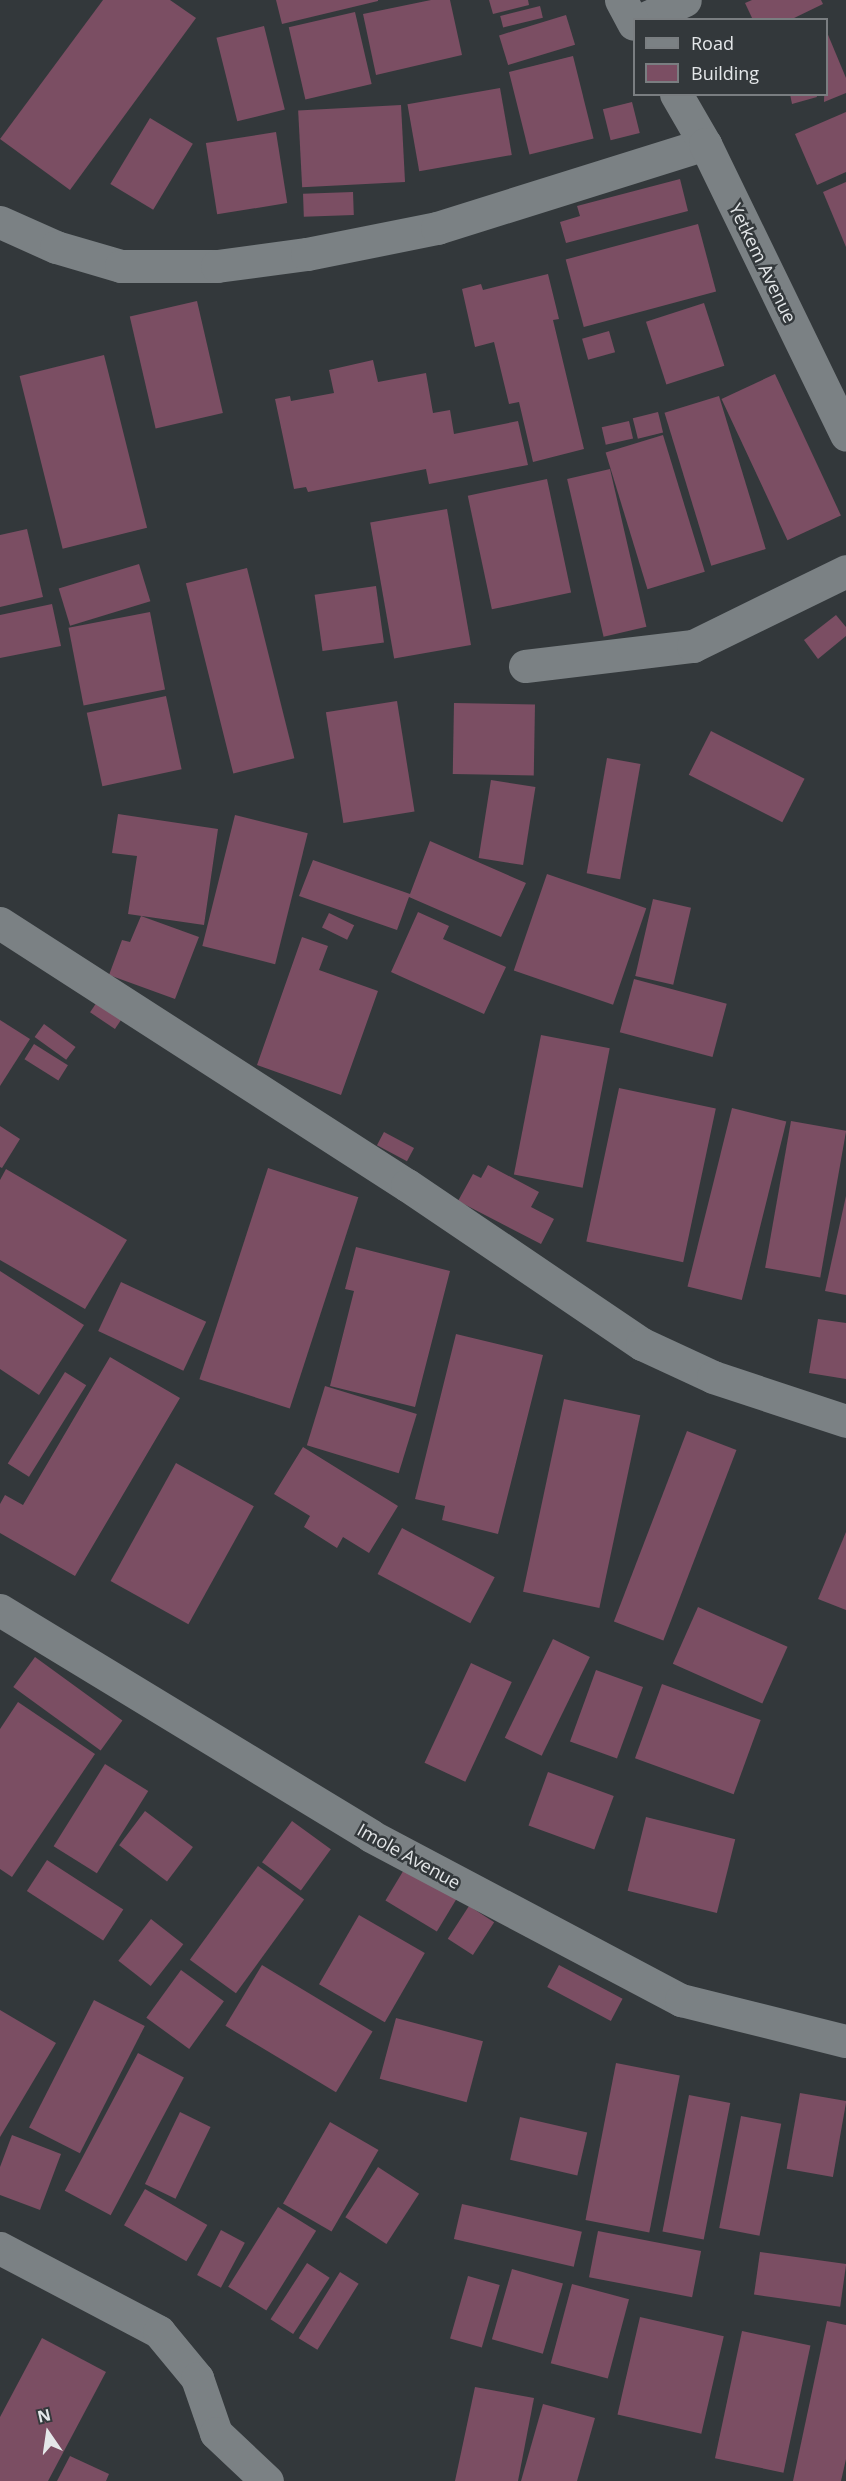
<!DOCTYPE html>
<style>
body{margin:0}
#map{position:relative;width:846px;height:2481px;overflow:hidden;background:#33383b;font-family:"Open Sans",sans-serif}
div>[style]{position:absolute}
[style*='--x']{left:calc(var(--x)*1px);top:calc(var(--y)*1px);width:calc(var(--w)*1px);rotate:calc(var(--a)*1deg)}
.building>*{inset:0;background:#7b4e63;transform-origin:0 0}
.street>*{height:33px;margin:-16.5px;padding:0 16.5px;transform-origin:16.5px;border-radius:16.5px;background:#7b8184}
.secondary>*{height:33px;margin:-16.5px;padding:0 16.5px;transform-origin:16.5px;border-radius:16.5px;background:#7b8184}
span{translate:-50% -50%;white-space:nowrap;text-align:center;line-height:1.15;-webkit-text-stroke:5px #33383b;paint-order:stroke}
.street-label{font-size:18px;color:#e4e7e9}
.legend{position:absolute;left:633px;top:18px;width:195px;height:78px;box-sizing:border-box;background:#33383b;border:2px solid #7a7e81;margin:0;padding:8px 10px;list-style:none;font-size:18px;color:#e4e7e9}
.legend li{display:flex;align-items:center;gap:12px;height:30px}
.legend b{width:30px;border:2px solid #7a7e81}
.north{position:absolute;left:18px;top:2403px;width:60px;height:60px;-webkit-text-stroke:4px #33383b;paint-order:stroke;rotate:347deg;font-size:16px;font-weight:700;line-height:24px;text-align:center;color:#e4e7e9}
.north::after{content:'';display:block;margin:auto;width:21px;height:27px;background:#e4e7e9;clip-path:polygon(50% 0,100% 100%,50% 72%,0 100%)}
</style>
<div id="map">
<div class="building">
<div style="clip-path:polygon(103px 0,170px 0,196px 18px,70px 190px,0 139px)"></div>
<div style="clip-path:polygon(276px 0,378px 0,378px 1px,282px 24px)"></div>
<div style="clip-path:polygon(431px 0,450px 0,462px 55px,376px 75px,363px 14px)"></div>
<div style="clip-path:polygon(489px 0,528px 0,529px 5px,493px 14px)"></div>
<div style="clip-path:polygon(752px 0,821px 0,823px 4px,790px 20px,753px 20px,745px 3px)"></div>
<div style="left:540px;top:6px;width:12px;height:41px;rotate:76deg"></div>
<div style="left:355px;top:12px;width:74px;height:68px;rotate:77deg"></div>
<div style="left:566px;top:15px;width:31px;height:70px;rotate:73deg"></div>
<div style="left:264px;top:26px;width:86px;height:49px;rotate:76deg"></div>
<div style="clip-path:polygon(826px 30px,846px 78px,846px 93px,824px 102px)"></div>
<div style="left:573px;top:56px;width:85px;height:66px;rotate:76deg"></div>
<div style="left:500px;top:88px;width:68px;height:94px;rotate:80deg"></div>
<div style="clip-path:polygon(790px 94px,816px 94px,817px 97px,792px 104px)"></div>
<div style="left:632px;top:102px;width:32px;height:30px;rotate:76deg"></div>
<div style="left:401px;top:105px;width:77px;height:103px;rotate:87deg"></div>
<div style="clip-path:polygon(846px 112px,846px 172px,817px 185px,795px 134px)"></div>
<div style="left:150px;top:118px;width:50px;height:77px;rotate:31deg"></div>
<div style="left:276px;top:132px;width:72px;height:71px;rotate:81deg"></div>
<div style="clip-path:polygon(680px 179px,688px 211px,566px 243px,560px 222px,580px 216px,577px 206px)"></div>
<div style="clip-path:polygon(846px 182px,846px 247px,823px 192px)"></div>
<div style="left:353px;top:192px;width:23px;height:50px;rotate:88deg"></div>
<div style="left:698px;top:224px;width:70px;height:137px;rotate:75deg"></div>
<div style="clip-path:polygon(548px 274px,559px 319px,553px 320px,584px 449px,533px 462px,519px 402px,509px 404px,494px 342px,475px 347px,462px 289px,481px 284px,483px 290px)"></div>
<div style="left:197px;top:301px;width:115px;height:69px;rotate:77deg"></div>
<div style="left:704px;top:303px;width:66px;height:61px;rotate:72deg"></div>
<div style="left:609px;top:331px;width:22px;height:28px;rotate:74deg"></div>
<div style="left:104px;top:355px;width:178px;height:87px;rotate:76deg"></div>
<div style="clip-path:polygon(373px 360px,378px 382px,426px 373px,433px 413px,450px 410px,454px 434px,518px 421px,528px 465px,429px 484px,426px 469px,308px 492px,306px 487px,294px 489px,275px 399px,290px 396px,291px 401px,334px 393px,329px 370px)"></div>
<div style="left:775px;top:374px;width:156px;height:59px;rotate:65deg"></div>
<div style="left:719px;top:396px;width:160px;height:57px;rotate:73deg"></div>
<div style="left:658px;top:412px;width:21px;height:26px;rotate:76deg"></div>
<div style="left:629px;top:421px;width:18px;height:28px;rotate:77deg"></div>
<div style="left:663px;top:435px;width:143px;height:60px;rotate:73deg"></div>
<div style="left:610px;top:469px;width:162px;height:44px;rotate:77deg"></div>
<div style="left:547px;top:479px;width:116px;height:81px;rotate:78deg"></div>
<div style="left:447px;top:509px;width:138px;height:78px;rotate:80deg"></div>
<div style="clip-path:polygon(27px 529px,43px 597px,0 607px,0 535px)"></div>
<div style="left:139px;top:564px;width:39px;height:84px;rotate:73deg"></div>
<div style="left:247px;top:568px;width:196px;height:63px;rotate:76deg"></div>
<div style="left:376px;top:586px;width:57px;height:62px;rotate:82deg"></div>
<div style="clip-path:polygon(52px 604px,61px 646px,0 658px,0 615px)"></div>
<div style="left:150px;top:612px;width:79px;height:83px;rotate:79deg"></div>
<div style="clip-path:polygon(836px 615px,846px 627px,846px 636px,818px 659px,804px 640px)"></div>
<div style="left:166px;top:696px;width:75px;height:81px;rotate:78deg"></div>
<div style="left:397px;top:701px;width:112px;height:72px;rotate:81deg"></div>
<div style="left:454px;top:703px;width:81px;height:71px;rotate:1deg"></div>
<div style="left:711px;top:731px;width:105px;height:49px;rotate:27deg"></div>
<div style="left:607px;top:758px;width:34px;height:117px;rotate:10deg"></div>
<div style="left:491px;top:780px;width:45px;height:79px;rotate:9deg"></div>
<div style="clip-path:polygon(118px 814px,218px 829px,204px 925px,128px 914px,137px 856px,112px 853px)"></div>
<div style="left:235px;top:815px;width:75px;height:135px;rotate:14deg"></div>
<div style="clip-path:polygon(430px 841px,526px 883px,501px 937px,409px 897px,397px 930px,299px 896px,313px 860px,410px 894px)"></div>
<div style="left:547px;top:874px;width:105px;height:102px;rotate:19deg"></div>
<div style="left:653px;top:899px;width:39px;height:79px;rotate:13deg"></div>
<div style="clip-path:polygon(418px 912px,449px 926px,443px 939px,506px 967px,484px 1014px,391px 972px)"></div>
<div style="left:329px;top:913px;width:28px;height:16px;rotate:26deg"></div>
<div style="clip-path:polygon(141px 916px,199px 937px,175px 999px,109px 975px,122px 940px,130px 942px)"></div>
<div style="clip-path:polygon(302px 937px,328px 946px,319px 970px,378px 991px,341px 1095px,257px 1065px)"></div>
<div style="left:634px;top:979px;width:96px;height:55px;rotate:15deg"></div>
<div style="left:99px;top:999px;width:30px;height:16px;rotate:34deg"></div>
<div style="clip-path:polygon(0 1020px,30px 1039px,0 1086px)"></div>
<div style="left:44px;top:1024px;width:39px;height:16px;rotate:36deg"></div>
<div style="left:541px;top:1035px;width:70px;height:142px;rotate:11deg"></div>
<div style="left:34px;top:1044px;width:40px;height:18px;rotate:32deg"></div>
<div style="left:619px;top:1088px;width:99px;height:157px;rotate:12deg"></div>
<div style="left:732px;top:1108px;width:56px;height:184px;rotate:14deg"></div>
<div style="left:791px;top:1121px;width:56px;height:149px;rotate:10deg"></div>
<div style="clip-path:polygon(0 1126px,20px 1139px,2px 1168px,0 1167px)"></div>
<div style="left:384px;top:1132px;width:34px;height:15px;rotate:28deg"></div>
<div style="clip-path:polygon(488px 1165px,539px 1192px,531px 1207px,554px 1219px,541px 1244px,458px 1201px,473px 1174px,481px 1178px)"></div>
<div style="left:268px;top:1168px;width:95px;height:222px;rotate:18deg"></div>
<div style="clip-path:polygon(6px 1169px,127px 1240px,85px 1309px,0 1260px,0 1180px)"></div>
<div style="clip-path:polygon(846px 1196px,846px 1295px,825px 1291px)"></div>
<div style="clip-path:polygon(356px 1247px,450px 1271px,415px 1407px,330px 1386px,354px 1291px,345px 1289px)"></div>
<div style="clip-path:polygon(0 1271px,84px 1325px,39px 1395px,0 1369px)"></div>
<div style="left:121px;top:1282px;width:94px;height:54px;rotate:25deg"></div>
<div style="clip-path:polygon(818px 1319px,846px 1323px,846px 1379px,809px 1373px)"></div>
<div style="clip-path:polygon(456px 1334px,543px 1355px,498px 1534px,442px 1520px,445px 1506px,415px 1499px)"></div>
<div style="clip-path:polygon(110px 1357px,180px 1398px,75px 1576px,0 1533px,0 1504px,5px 1495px,23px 1505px)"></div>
<div style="left:65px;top:1372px;width:25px;height:108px;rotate:32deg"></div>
<div style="left:325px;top:1386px;width:96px;height:62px;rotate:17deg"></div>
<div style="left:564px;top:1399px;width:78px;height:197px;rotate:12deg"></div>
<div style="left:687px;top:1431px;width:53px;height:204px;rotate:21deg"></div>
<div style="clip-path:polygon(303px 1447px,398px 1506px,369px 1553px,343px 1537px,337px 1548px,304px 1527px,310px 1516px,274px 1494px)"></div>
<div style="left:176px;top:1463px;width:89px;height:135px;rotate:29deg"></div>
<div style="left:402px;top:1528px;width:105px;height:52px;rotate:28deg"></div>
<div style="clip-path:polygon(846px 1532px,846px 1610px,818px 1599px)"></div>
<div style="left:698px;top:1607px;width:98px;height:62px;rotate:24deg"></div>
<div style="left:553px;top:1639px;width:41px;height:110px;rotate:26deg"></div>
<div style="left:35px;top:1657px;width:108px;height:37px;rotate:36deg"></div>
<div style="left:471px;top:1663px;width:45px;height:110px;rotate:25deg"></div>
<div style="left:596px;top:1670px;width:50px;height:76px;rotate:20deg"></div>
<div style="left:662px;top:1684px;width:105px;height:79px;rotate:20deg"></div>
<div style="clip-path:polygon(18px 1702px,95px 1754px,12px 1877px,0 1869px,0 1729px)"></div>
<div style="left:105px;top:1764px;width:51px;height:97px;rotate:32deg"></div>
<div style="left:548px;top:1772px;width:70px;height:57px;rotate:20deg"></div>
<div style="left:145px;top:1811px;width:60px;height:43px;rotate:37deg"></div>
<div style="left:646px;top:1817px;width:92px;height:76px;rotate:14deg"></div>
<div style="left:292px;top:1821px;width:48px;height:51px;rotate:36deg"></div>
<div style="left:47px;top:1860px;width:91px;height:37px;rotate:33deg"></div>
<div style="left:258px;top:1866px;width:57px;height:116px;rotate:36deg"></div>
<div style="left:405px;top:1868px;width:60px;height:38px;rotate:31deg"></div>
<div style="left:469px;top:1906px;width:30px;height:39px;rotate:33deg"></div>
<div style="left:359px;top:1915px;width:76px;height:80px;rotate:30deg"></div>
<div style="left:151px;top:1919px;width:41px;height:53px;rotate:38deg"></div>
<div style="left:262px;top:1965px;width:129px;height:71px;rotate:31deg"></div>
<div style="left:559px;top:1965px;width:72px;height:25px;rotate:28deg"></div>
<div style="left:181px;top:1970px;width:53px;height:59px;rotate:36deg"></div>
<div style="left:94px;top:2000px;width:57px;height:143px;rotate:27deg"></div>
<div style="clip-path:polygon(0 2010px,56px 2043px,0 2137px)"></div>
<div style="left:396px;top:2018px;width:90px;height:63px;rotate:15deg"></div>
<div style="left:138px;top:2053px;width:52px;height:156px;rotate:28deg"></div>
<div style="left:616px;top:2063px;width:65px;height:160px;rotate:11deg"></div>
<div style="left:800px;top:2093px;width:47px;height:77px;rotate:10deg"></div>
<div style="left:689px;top:2095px;width:42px;height:139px;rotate:11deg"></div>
<div style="left:180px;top:2112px;width:34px;height:80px;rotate:26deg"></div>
<div style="left:741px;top:2116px;width:41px;height:114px;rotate:11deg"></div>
<div style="left:520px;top:2117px;width:69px;height:44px;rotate:13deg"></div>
<div style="left:330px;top:2122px;width:56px;height:94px;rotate:30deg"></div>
<div style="clip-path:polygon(12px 2135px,61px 2154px,40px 2210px,0 2195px,0 2167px)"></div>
<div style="left:378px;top:2167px;width:49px;height:60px;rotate:33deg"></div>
<div style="left:145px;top:2189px;width:72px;height:42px;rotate:30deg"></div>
<div style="left:462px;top:2204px;width:123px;height:36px;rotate:13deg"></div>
<div style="left:278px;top:2207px;width:45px;height:94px;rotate:32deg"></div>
<div style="left:221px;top:2230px;width:27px;height:51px;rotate:28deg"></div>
<div style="left:598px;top:2231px;width:105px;height:47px;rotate:11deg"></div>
<div style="left:760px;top:2252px;width:87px;height:43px;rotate:8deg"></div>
<div style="left:307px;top:2263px;width:27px;height:67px;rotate:33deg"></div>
<div style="left:512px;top:2269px;width:53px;height:73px;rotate:16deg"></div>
<div style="left:340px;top:2272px;width:22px;height:78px;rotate:32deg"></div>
<div style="left:468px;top:2276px;width:33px;height:65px;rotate:16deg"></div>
<div style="left:572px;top:2284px;width:59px;height:82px;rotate:15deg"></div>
<div style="left:640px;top:2317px;width:86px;height:100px;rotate:13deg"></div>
<div style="clip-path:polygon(827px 2321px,846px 2325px,846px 2459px,841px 2481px,793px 2481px)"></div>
<div style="left:742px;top:2331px;width:70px;height:130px;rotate:12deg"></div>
<div style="clip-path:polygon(42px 2338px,106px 2372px,48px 2481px,0 2481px,0 2417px)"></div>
<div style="clip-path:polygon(475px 2387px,534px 2398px,518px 2481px,455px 2481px)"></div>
<div style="clip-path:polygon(543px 2404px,595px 2418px,577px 2481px,521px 2481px)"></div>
<div style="clip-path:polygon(70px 2456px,109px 2474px,106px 2481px,57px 2481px)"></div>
</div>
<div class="street">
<div style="--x:641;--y:20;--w:48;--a:-24.4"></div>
<div style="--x:0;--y:222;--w:61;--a:24.1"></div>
<div style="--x:56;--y:247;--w:68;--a:16.3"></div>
<div style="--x:121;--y:266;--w:96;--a:0"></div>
<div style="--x:217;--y:266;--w:91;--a:-7.6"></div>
<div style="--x:307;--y:254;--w:133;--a:-11.3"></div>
<div style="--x:437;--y:228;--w:281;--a:-17.4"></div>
<div style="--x:525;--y:666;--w:169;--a:-6.8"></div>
<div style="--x:693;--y:646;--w:170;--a:-26.1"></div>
<div style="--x:0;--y:923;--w:484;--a:32.8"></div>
<div style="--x:407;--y:1185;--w:284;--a:34.1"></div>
<div style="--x:642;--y:1344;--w:78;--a:24.9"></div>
<div style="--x:713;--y:1377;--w:140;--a:18.3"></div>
<div style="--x:0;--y:1610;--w:434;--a:31.3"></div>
<div style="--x:371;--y:1836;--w:351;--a:27.9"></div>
<div style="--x:681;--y:2000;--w:170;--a:14"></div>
<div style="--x:0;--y:2248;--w:180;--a:27.8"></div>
<div style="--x:159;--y:2332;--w:60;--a:50.4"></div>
<div style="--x:197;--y:2378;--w:58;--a:70.9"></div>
<div style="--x:216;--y:2433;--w:70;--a:43.3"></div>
</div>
<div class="secondary">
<div style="--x:621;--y:0;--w:27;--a:62"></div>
<div style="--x:676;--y:94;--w:58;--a:59.9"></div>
<div style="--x:705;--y:144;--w:323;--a:64.1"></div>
</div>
<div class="street-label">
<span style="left:763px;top:263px;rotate:64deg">Yetkem Avenue</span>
<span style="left:409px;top:1856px;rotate:29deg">Imole Avenue</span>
</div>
<ul class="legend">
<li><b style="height:8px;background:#7b8184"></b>Road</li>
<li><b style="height:16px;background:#7b4e63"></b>Building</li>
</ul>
<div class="north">N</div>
</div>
